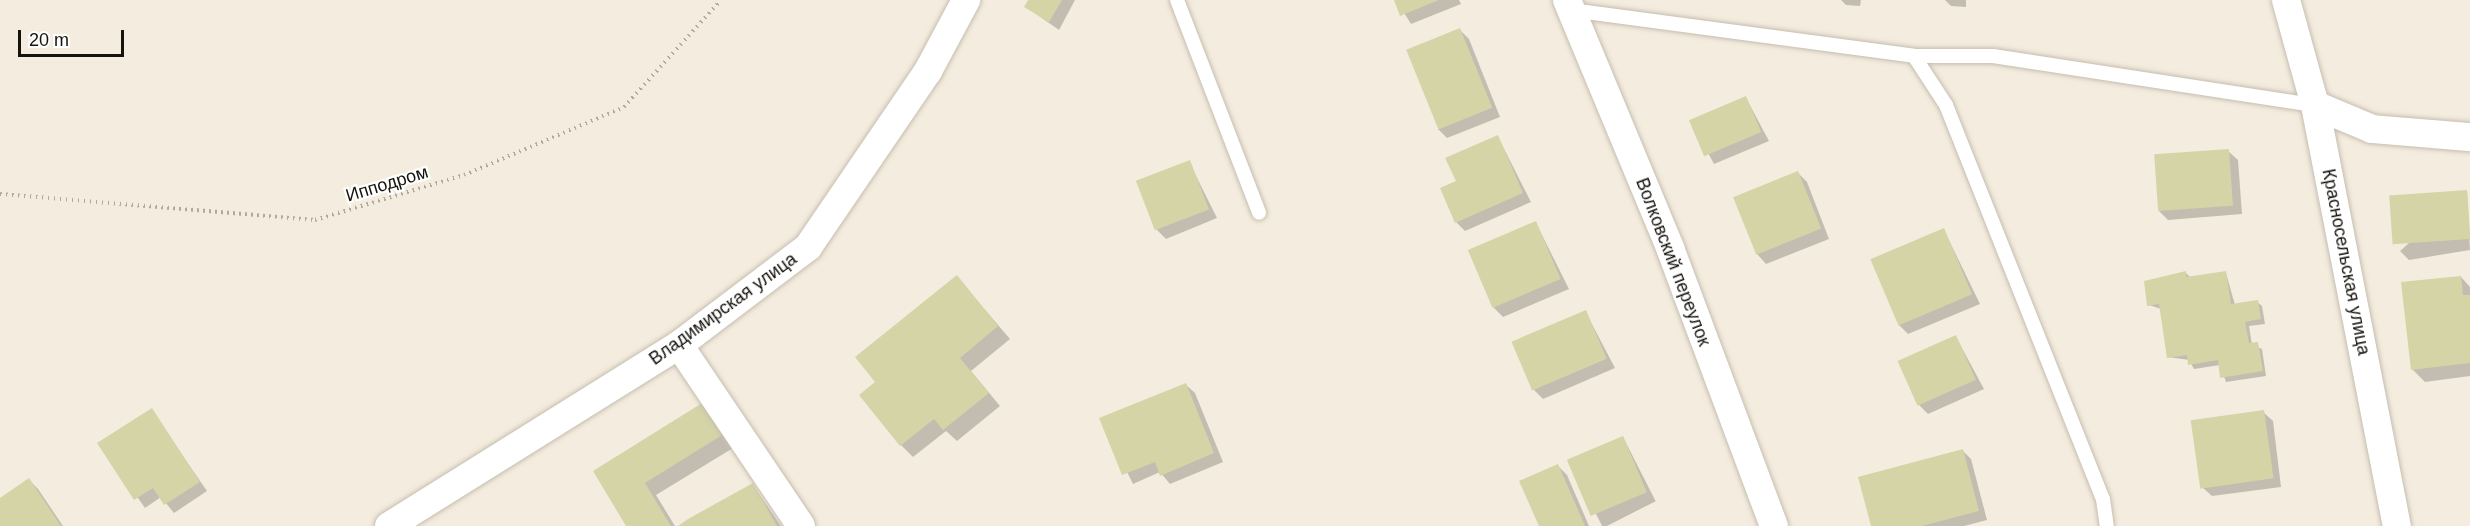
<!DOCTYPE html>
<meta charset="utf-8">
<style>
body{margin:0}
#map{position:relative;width:2470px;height:526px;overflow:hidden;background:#f4ecde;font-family:Helvetica,sans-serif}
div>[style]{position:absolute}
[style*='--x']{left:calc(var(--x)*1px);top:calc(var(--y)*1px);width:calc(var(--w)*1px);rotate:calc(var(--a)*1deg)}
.shadow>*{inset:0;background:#0003;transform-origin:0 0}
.building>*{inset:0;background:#d4d4a7;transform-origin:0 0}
.path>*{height:4px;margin-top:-2px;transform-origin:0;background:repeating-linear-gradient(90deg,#b0a99e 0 1.5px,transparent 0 6px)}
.roads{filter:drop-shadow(0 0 2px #c5beb0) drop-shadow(0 0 2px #c5beb0)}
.service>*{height:14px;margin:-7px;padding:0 7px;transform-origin:7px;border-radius:7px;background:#fff}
.minor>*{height:28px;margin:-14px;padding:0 14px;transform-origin:14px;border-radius:14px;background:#fff}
span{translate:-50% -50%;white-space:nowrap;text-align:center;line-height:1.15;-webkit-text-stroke:4.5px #fff;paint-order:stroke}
.street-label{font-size:18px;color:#15130e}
.scale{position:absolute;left:18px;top:30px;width:106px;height:27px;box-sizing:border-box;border:3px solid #15130e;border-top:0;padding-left:8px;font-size:18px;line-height:21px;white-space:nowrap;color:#15130e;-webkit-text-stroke:4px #fff;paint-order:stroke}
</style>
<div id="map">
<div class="shadow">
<div style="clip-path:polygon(1030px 0,1075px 0,1059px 30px,1026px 7px)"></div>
<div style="clip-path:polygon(1396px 0,1459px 0,1461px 4px,1411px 24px)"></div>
<div style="clip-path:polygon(1841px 0,1861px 0,1860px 6px,1846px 5px)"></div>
<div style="clip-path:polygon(1945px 0,1966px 0,1966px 7px,1951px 6px)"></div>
<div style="clip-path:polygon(1460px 30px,1469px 39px,1500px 117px,1447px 138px,1438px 129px)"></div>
<div style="clip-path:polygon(1746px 98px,1769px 141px,1714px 164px,1691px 121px)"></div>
<div style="clip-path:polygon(1498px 137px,1531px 202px,1465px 231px,1456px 222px,1458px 182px)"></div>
<div style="clip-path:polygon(2228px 151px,2238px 160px,2242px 214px,2168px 220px,2159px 211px)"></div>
<div style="clip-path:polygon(1189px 162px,1217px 218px,1166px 239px,1157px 230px)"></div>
<div style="clip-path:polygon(1798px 173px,1807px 182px,1829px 239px,1766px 264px,1757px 254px)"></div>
<div style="clip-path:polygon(2467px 191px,2470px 250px,2409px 260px,2400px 251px)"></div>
<div style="clip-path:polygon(1536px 223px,1569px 289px,1503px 317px,1494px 308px)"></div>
<div style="clip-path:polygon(1944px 230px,1980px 304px,1908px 334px,1899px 325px)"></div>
<div style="clip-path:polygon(2185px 272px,2190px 277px,2226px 273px,2235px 305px,2257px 302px,2262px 306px,2265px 324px,2249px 326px,2252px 345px,2262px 349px,2266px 376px,2226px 382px,2220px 365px,2194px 369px,2189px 360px,2168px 357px,2161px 309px,2149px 305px)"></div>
<div style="clip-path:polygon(957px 277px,1010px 339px,971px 371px,1000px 406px,957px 441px,946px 431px,913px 457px,901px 445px,877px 382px)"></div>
<div style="clip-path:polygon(2461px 277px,2470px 287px,2470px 376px,2425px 382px,2412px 369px)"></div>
<div style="clip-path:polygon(1585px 311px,1615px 368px,1543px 399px,1534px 390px)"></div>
<div style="clip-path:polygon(1956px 337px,1984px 389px,1928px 414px,1919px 405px)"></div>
<div style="clip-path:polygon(1185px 384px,1195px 393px,1223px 462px,1170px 484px,1160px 472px,1133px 484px,1101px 419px)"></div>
<div style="clip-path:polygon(707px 401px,738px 445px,656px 495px,675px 526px,628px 526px,595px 471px)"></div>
<div style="clip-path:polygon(151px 410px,207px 491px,174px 513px,161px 497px,145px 508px,100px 444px)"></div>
<div style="clip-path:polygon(2263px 412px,2273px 421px,2281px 487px,2212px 496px,2202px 487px)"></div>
<div style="left:1623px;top:437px;width:72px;height:59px;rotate:63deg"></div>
<div style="clip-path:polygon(1962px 450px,1971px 459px,1987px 520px,1964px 526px,1872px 526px)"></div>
<div style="clip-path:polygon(1558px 466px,1567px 475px,1589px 526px,1540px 526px)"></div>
<div style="clip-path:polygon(29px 480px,38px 489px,63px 526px,0 526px,0 503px)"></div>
<div style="clip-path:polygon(753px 485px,781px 526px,682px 526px)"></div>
</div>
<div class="building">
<div style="clip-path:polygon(1028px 0,1062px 0,1049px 22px,1024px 7px)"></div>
<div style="clip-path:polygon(1394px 0,1439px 0,1400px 16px)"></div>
<div style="left:1460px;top:28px;width:86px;height:58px;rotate:68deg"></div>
<div style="left:1746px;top:96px;width:39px;height:62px;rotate:67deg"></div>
<div style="clip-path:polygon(1498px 135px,1523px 193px,1455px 223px,1440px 188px,1456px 181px,1445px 158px)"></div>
<div style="left:2229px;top:149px;width:57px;height:75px;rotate:86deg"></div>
<div style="left:1190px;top:160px;width:53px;height:58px;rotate:69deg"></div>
<div style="left:1798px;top:171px;width:62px;height:70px;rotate:68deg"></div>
<div style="left:2467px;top:190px;width:49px;height:78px;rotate:86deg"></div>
<div style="left:1536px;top:221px;width:63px;height:74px;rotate:67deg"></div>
<div style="left:1944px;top:228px;width:72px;height:80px;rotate:67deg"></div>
<div style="clip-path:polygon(2186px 271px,2186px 277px,2226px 271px,2231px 304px,2258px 300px,2261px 319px,2245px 322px,2249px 343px,2258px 342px,2263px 371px,2220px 378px,2218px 360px,2188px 365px,2187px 355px,2167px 358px,2159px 304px,2147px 306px,2144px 281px)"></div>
<div style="clip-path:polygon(957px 275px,998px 326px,960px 358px,989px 393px,943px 430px,934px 419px,900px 446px,859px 395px,875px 382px,855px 357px)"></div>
<div style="clip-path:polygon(2461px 276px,2463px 295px,2470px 295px,2470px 363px,2411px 370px,2401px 282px)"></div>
<div style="left:1586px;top:310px;width:53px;height:81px;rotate:67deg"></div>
<div style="left:1956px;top:335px;width:49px;height:64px;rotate:66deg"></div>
<div style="clip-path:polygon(1186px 383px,1214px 453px,1160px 476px,1155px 462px,1122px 475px,1099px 418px)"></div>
<div style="clip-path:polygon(707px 400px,727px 432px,645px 483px,671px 526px,626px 526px,593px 471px)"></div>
<div style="clip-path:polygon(152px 408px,200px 482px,164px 505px,153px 488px,134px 500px,97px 443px)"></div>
<div style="left:2264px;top:410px;width:69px;height:74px;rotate:82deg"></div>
<div style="left:1623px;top:436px;width:61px;height:61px;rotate:67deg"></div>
<div style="clip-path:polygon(1963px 449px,1979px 511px,1922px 526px,1871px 526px,1858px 477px)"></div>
<div style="clip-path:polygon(1558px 464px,1585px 526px,1539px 526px,1519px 481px)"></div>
<div style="clip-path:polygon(29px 478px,61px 526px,0 526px,0 498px)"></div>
<div style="clip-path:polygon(753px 483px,777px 526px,678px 526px,688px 519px)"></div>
</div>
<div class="path">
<div style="--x:0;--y:194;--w:316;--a:4.7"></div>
<div style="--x:315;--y:220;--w:156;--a:-16.8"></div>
<div style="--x:464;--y:175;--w:174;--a:-23"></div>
<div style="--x:624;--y:107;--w:144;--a:-47.8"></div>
</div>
<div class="roads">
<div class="service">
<div style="--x:1177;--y:0;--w:228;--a:68.9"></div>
<div style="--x:1571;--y:10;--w:346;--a:7.6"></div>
<div style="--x:1914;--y:56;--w:79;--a:0"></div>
<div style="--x:1993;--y:56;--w:326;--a:8.7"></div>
<div style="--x:1914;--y:56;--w:59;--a:56.9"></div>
<div style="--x:1946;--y:105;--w:424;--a:68.3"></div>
<div style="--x:2103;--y:499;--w:27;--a:82"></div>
</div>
<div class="minor">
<div style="--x:1567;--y:0;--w:269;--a:67.4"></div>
<div style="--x:1670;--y:248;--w:297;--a:69.5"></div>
<div style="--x:2286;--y:0;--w:109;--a:74.6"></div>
<div style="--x:2315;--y:105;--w:429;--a:79"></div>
<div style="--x:2315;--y:105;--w:62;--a:22.8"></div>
<div style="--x:2372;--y:129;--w:98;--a:4.7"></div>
<div style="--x:679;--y:345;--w:218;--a:56"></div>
<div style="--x:389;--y:526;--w:342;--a:-32"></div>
<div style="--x:679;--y:345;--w:162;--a:-37.2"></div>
<div style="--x:808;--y:247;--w:213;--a:-55.7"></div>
<div style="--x:928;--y:71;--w:81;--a:-61.8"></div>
</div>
</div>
<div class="street-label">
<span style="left:387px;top:184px;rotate:-17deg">Ипподром</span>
<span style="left:1673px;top:262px;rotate:69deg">Волковский переулок</span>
<span style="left:2346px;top:262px;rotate:79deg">Красносельская улица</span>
<span style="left:723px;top:309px;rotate:-36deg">Владимирская улица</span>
</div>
<div class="scale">20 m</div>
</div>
